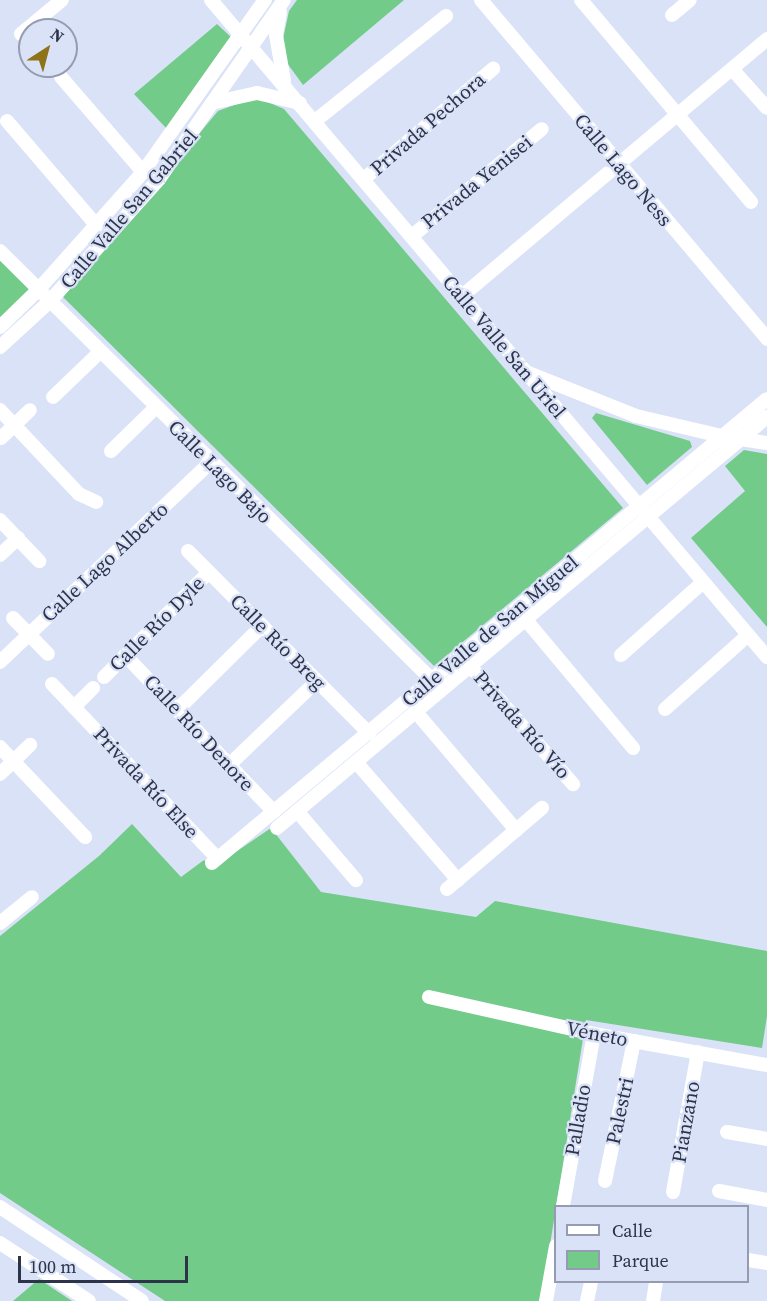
<!DOCTYPE html>
<meta charset="utf-8">
<style>
body{margin:0}
#map{position:relative;width:767px;height:1301px;overflow:hidden;background:#dae2f8;font-family:"Source Serif 4",serif}
div>[style]{position:absolute}
[style*='--x']{left:calc(var(--x)*1px);top:calc(var(--y)*1px);width:calc(var(--w)*1px);rotate:calc(var(--a)*1deg)}
.green>*{inset:0;background:#72cb89}
.minor>*{height:14px;margin:-7px;padding:0 7px;transform-origin:7px;border-radius:7px;background:#fff}
span{translate:-50% -50%;white-space:nowrap;text-align:center;line-height:1.15;-webkit-text-stroke:4.5px #dae2f8;paint-order:stroke}
.street-label{font-size:20px;color:#2d3349}
.legend{position:absolute;left:554px;top:1205px;width:195px;height:78px;box-sizing:border-box;background:#dae2f8;border:2px solid #959cb2;margin:0;padding:8px 10px;list-style:none;font-size:18px;color:#2d3349}
.legend li{display:flex;align-items:center;gap:12px;height:30px}
.legend b{width:30px;border:2px solid #959cb2}
.north{position:absolute;left:18px;top:18px;width:60px;height:60px;box-sizing:border-box;background:#dae2f8;border:2px solid #959cb2;border-radius:50%;rotate:36deg;font-size:16px;font-weight:700;line-height:24px;text-align:center;color:#2d3349}
.north::after{content:'';display:block;margin:auto;width:21px;height:27px;background:#8f7318;clip-path:polygon(50% 0,100% 100%,50% 72%,0 100%)}
.scale{position:absolute;left:18px;top:1256px;width:170px;height:27px;box-sizing:border-box;border:3px solid #2d3349;border-top:0;padding-left:8px;font-size:18px;line-height:21px;white-space:nowrap;color:#2d3349;-webkit-text-stroke:4px #dae2f8;paint-order:stroke}
</style>
<div id="map">
<div class="green">
<div style="clip-path:polygon(297px 0,404px 0,303px 85px,287px 63px,283px 39px,289px 11px)"></div>
<div style="clip-path:polygon(217px 24px,232px 38px,167px 129px,134px 94px)"></div>
<div style="clip-path:polygon(256px 97px,284px 109px,623px 508px,434px 666px,63px 297px,218px 111px)"></div>
<div style="clip-path:polygon(0 259px,31px 290px,0 320px)"></div>
<div style="clip-path:polygon(596px 413px,690px 441px,692px 447px,647px 485px,592px 418px)"></div>
<div style="clip-path:polygon(744px 450px,767px 454px,767px 627px,691px 538px,745px 491px,725px 466px)"></div>
<div style="clip-path:polygon(132px 824px,181px 877px,204px 860px,212px 868px,271px 828px,321px 892px,476px 917px,495px 901px,767px 951px,767px 1016px,762px 1048px,586px 1020px,541px 1301px,165px 1301px,0 1193px,0 936px,99px 856px)"></div>
<div style="clip-path:polygon(39px 1279px,72px 1301px,13px 1301px)"></div>
</div>
<div class="minor">
<div style="--x:211;--y:0;--w:861;--a:49.76"></div>
<div style="--x:481;--y:0;--w:444;--a:49.8"></div>
<div style="--x:581;--y:0;--w:264;--a:49.9"></div>
<div style="--x:280;--y:12;--w:23;--a:100"></div>
<div style="--x:276;--y:35;--w:47;--a:80.1"></div>
<div style="--x:672;--y:15;--w:23;--a:-40"></div>
<div style="--x:21;--y:34;--w:53;--a:-39.7"></div>
<div style="--x:732;--y:69;--w:52;--a:48.1"></div>
<div style="--x:61;--y:77;--w:125;--a:49.2"></div>
<div style="--x:216;--y:102;--w:42;--a:-12.4"></div>
<div style="--x:257;--y:93;--w:44;--a:13.1"></div>
<div style="--x:7;--y:121;--w:138;--a:49.4"></div>
<div style="--x:315;--y:121;--w:168;--a:-38.7"></div>
<div style="--x:364;--y:179;--w:170;--a:-40.5"></div>
<div style="--x:412;--y:236;--w:168;--a:-39.5"></div>
<div style="--x:0;--y:251;--w:616;--a:44.8"></div>
<div style="--x:462;--y:296;--w:399;--a:-40.1"></div>
<div style="--x:0;--y:327;--w:53;--a:-44.2"></div>
<div style="--x:38;--y:290;--w:158;--a:-48.3"></div>
<div style="--x:143;--y:172;--w:211;--a:-54.7"></div>
<div style="--x:0;--y:347;--w:68;--a:-42.6"></div>
<div style="--x:50;--y:301;--w:164;--a:-48.2"></div>
<div style="--x:159;--y:179;--w:218;--a:-55.1"></div>
<div style="--x:526;--y:372;--w:118;--a:21.8"></div>
<div style="--x:636;--y:416;--w:87;--a:13.2"></div>
<div style="--x:721;--y:436;--w:47;--a:8.7"></div>
<div style="--x:53;--y:397;--w:65;--a:-43.8"></div>
<div style="--x:0;--y:410;--w:115;--a:46.8"></div>
<div style="--x:79;--y:494;--w:19;--a:25"></div>
<div style="--x:1;--y:438;--w:40;--a:-44"></div>
<div style="--x:111;--y:451;--w:62;--a:-44.3"></div>
<div style="--x:0;--y:520;--w:57;--a:46.4"></div>
<div style="--x:188;--y:551;--w:257;--a:45.2"></div>
<div style="--x:0;--y:555;--w:25;--a:-43"></div>
<div style="--x:13;--y:618;--w:50;--a:45.8"></div>
<div style="--x:526;--y:620;--w:167;--a:50.1"></div>
<div style="--x:125;--y:655;--w:216;--a:46.5"></div>
<div style="--x:621;--y:655;--w:108;--a:-41.6"></div>
<div style="--x:0;--y:662;--w:289;--a:-43.5"></div>
<div style="--x:470;--y:666;--w:157;--a:48.9"></div>
<div style="--x:104;--y:677;--w:148;--a:-45"></div>
<div style="--x:52;--y:684;--w:240;--a:46.5"></div>
<div style="--x:74;--y:707;--w:27;--a:-45"></div>
<div style="--x:178;--y:709;--w:118;--a:-44.7"></div>
<div style="--x:665;--y:709;--w:111;--a:-41.7"></div>
<div style="--x:416;--y:712;--w:155;--a:49.7"></div>
<div style="--x:0;--y:747;--w:124;--a:46.6"></div>
<div style="--x:356;--y:762;--w:156;--a:49.2"></div>
<div style="--x:229;--y:765;--w:122;--a:-43.7"></div>
<div style="--x:0;--y:774;--w:42;--a:-44"></div>
<div style="--x:297;--y:811;--w:91;--a:49.5"></div>
<div style="--x:277;--y:828;--w:640;--a:-39.99"></div>
<div style="--x:212;--y:863;--w:723;--a:-39.9"></div>
<div style="--x:447;--y:889;--w:125;--a:-40.5"></div>
<div style="--x:0;--y:923;--w:41;--a:-39.1"></div>
<div style="--x:429;--y:997;--w:169;--a:12.6"></div>
<div style="--x:594;--y:1034;--w:176;--a:10.2"></div>
<div style="--x:727;--y:1132;--w:41;--a:9.9"></div>
<div style="--x:605;--y:1181;--w:143;--a:-78.3"></div>
<div style="--x:719;--y:1191;--w:49;--a:10.6"></div>
<div style="--x:673;--y:1192;--w:142;--a:-79.9"></div>
<div style="--x:563;--y:1206;--w:175;--a:-79.8"></div>
<div style="--x:0;--y:1207;--w:170;--a:33.5"></div>
<div style="--x:0;--y:1243;--w:106;--a:33.1"></div>
<div style="--x:748;--y:1260;--w:19;--a:9"></div>
<div style="--x:546;--y:1301;--w:56;--a:-79.7"></div>
<div style="--x:587;--y:1301;--w:19;--a:-78"></div>
<div style="--x:653;--y:1301;--w:19;--a:-81"></div>
</div>
<div class="street-label">
<span style="left:428px;top:124px;rotate:-41deg">Privada Pechora</span>
<span style="left:623px;top:170px;rotate:50deg">Calle Lago Ness</span>
<span style="left:477px;top:182px;rotate:-39deg">Privada Yenisei</span>
<span style="left:129px;top:209px;rotate:-50deg">Calle Valle San Gabriel</span>
<span style="left:504px;top:347px;rotate:50deg">Calle Valle San Uriel</span>
<span style="left:220px;top:472px;rotate:45deg">Calle Lago Bajo</span>
<span style="left:105px;top:562px;rotate:-43deg">Calle Lago Alberto</span>
<span style="left:157px;top:624px;rotate:-45deg">Calle Río Dyle</span>
<span style="left:490px;top:631px;rotate:-40deg">Calle Valle de San Miguel</span>
<span style="left:278px;top:642px;rotate:45deg">Calle Río Breg</span>
<span style="left:522px;top:725px;rotate:49deg">Privada Río Vío</span>
<span style="left:199px;top:733px;rotate:47deg">Calle Río Denore</span>
<span style="left:146px;top:783px;rotate:47deg">Privada Río Else</span>
<span style="left:597px;top:1034px;rotate:11deg">Véneto</span>
<span style="left:620px;top:1111px;rotate:-78deg">Palestri</span>
<span style="left:578px;top:1120px;rotate:-80deg">Palladio</span>
<span style="left:686px;top:1122px;rotate:-80deg">Pianzano</span>
</div>
<ul class="legend">
<li><b style="height:8px;background:#fff"></b>Calle</li>
<li><b style="height:16px;background:#72cb89"></b>Parque</li>
</ul>
<div class="north">N</div>
<div class="scale">100 m</div>
</div>
